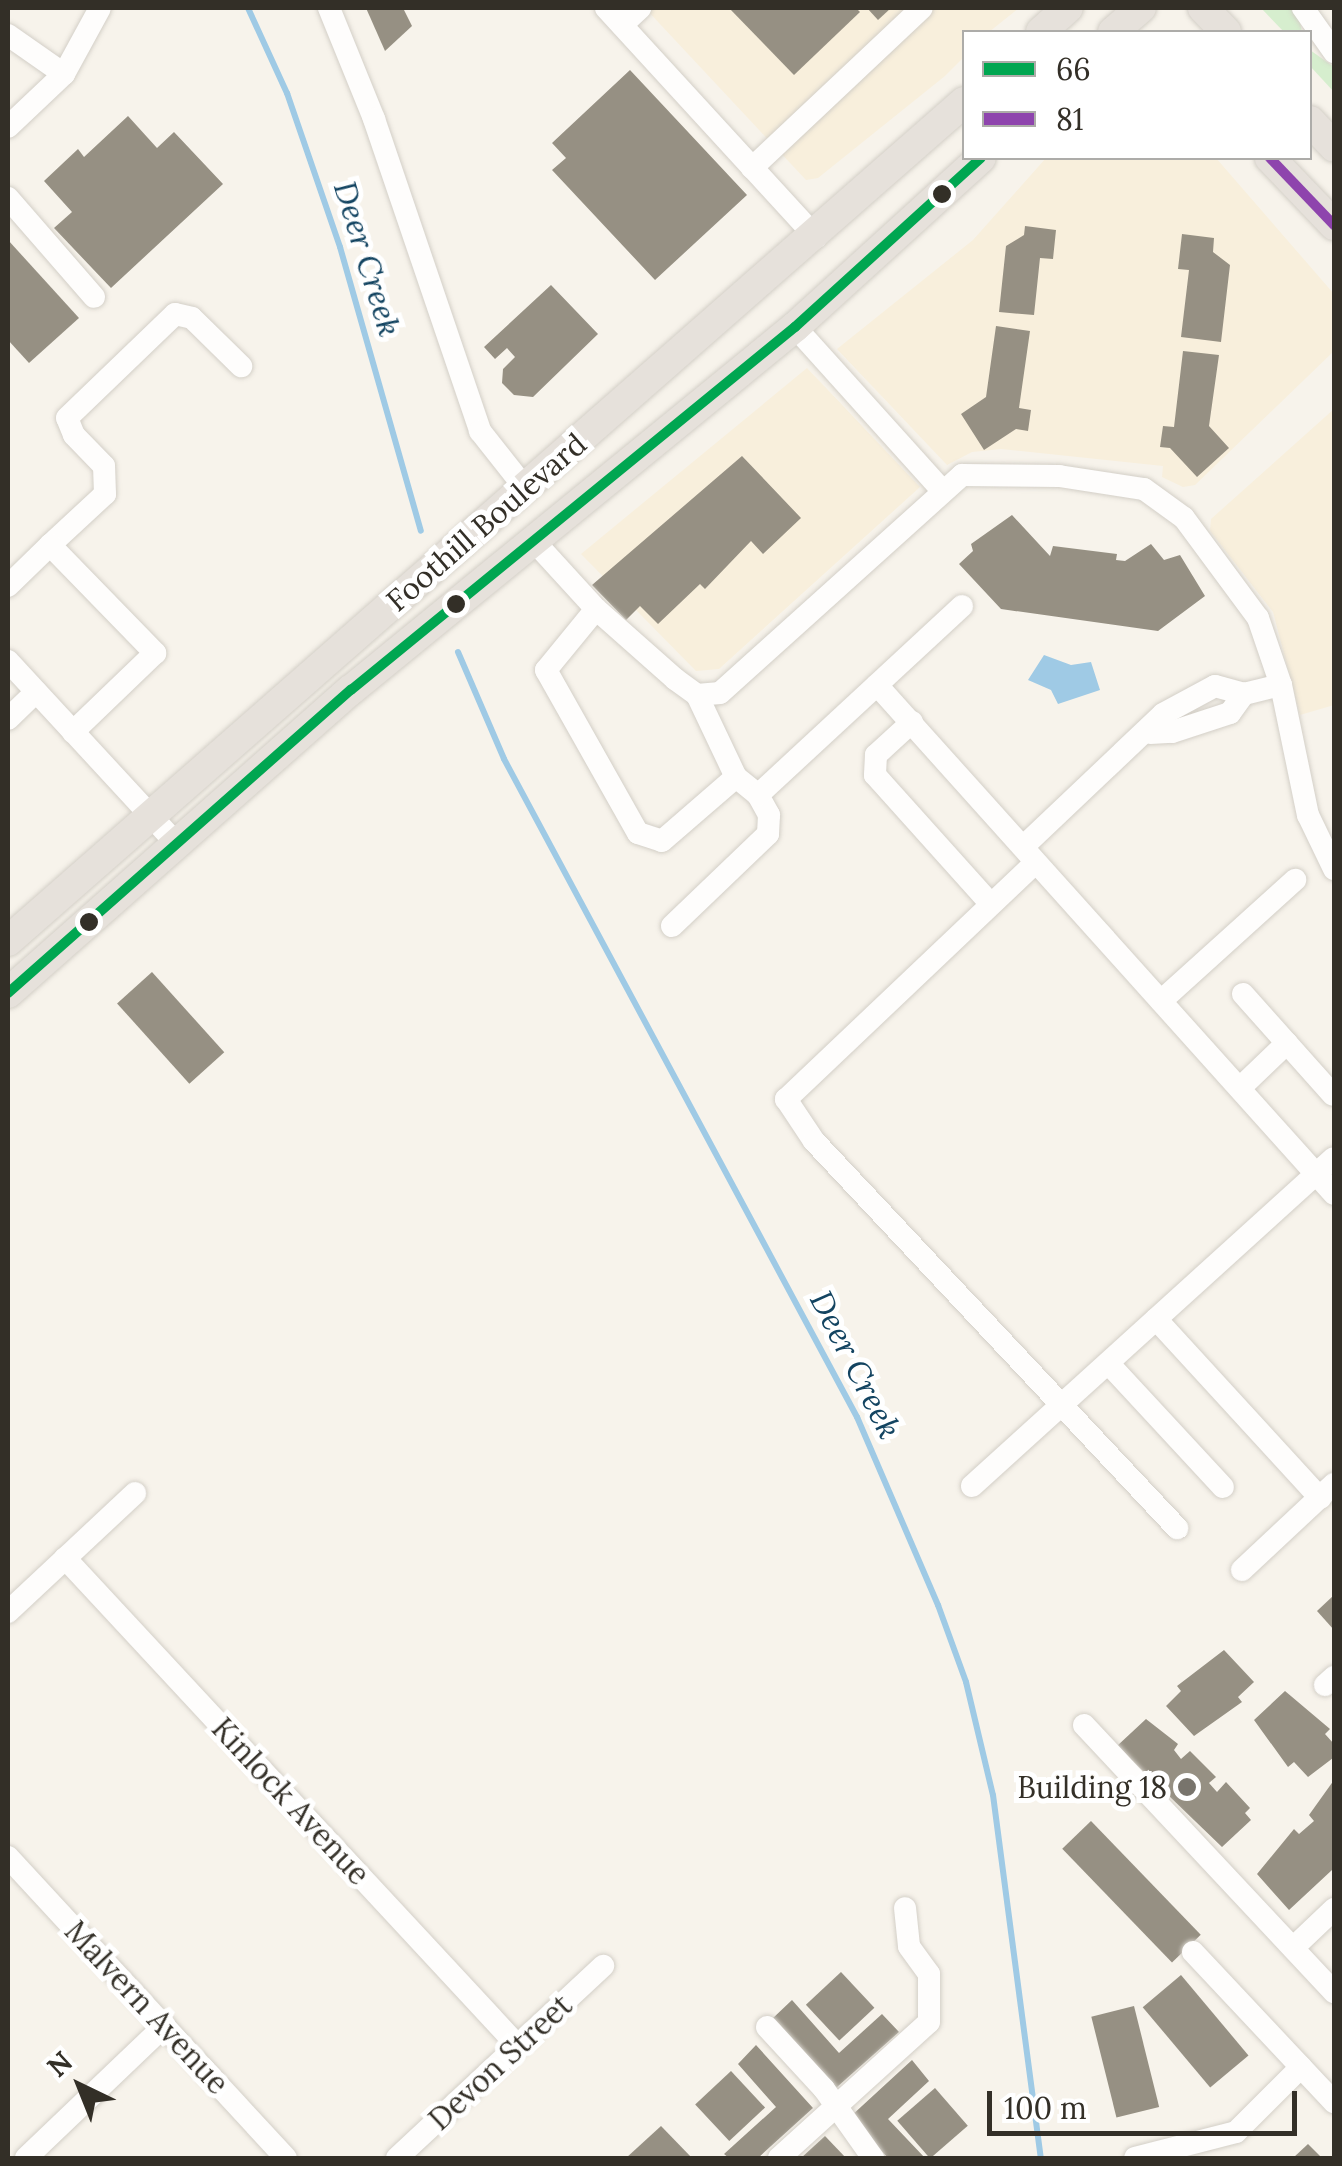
<!DOCTYPE html>
<style>
body{margin:0}
#map{position:relative;width:1342px;height:2166px;overflow:hidden;background:#f7f3eb;font-family:Lora,serif}
div>[style]{position:absolute}
[style*='--x']{left:calc(var(--x)*1px);top:calc(var(--y)*1px);width:calc(var(--w)*1px);rotate:calc(var(--a)*1deg)}
.built>*{inset:0;background:#f8efdc}
.green>*{inset:0;background:#d6eece}
.water>*{inset:0;background:#9fcae5}
.stream>*{height:6px;margin:-3px;padding:0 3px;transform-origin:3px;border-radius:3px;background:#9fcae5}
.building>*{inset:0;background:#969083;transform-origin:0 0}
.roads{filter:drop-shadow(0 0 2px #d3cfc7) drop-shadow(0 0 2px #d3cfc7)}
.minor>*{height:22px;margin:-11px;padding:0 11px;transform-origin:11px;border-radius:11px;background:#fefdfc}
.major>*{height:30px;margin:-15px;padding:0 15px;transform-origin:15px;border-radius:15px;background:#e6e1db}
.bus-1>*{height:10px;margin:-5px;padding:0 5px;transform-origin:5px;border-radius:5px;background:#00a651}
.bus-2>*{height:10px;margin:-5px;padding:0 5px;transform-origin:5px;border-radius:5px;background:#8e44ad}
.dots>*{width:28px;height:28px;translate:-50% -50%;box-sizing:border-box;border:5px solid #fff;border-radius:50%}
span{translate:-50% -50%;white-space:nowrap;text-align:center;line-height:1.15;-webkit-text-stroke:10px #fff;paint-order:stroke}
.street-label{font-size:30px;color:#332f27}
.poi-label{font-size:30px;color:#332f27}
.right{translate:-100% -50%;text-align:right}
.water-label{font-size:32px;color:#134461;font-style:italic}
.frame{position:absolute;inset:0;border:10px solid #332f27;pointer-events:none}
.legend{position:absolute;left:962px;top:30px;width:350px;height:130px;box-sizing:border-box;background:#fff;border:2px solid #adaca9;margin:0;padding:12px 18px;list-style:none;font-size:30px;color:#332f27}
.legend li{display:flex;align-items:center;gap:20px;height:50px}
.legend b{width:50px;border:2px solid #adaca9}
.north{position:absolute;left:30px;top:2036px;width:100px;height:100px;-webkit-text-stroke:8px #fff;paint-order:stroke;rotate:317deg;font-size:28px;font-weight:700;line-height:40px;text-align:center;color:#332f27}
.north::after{content:'';display:block;margin:auto;width:35px;height:45px;background:#332f27;clip-path:polygon(50% 0,100% 100%,50% 72%,0 100%)}
.scale{position:absolute;left:987px;top:2091px;width:310px;height:45px;box-sizing:border-box;border:5px solid #332f27;border-top:0;padding-left:12px;font-size:30px;line-height:35px;white-space:nowrap;color:#332f27;-webkit-text-stroke:8px #fff;paint-order:stroke}
</style>
<div id="map">
<div class="built">
<div style="clip-path:polygon(645px 8px,1019px 8px,989px 32px,964px 32px,964px 57px,945px 76px,818px 178px,806px 180px)"></div>
<div style="clip-path:polygon(1046px 158px,1216px 158px,1334px 294px,1334px 351px,1195px 485px,1183px 487px,1162px 477px,1163px 466px,1001px 449px,972px 452px,947px 465px,837px 349px,973px 240px)"></div>
<div style="clip-path:polygon(807px 368px,920px 487px,719px 669px,696px 671px,581px 554px)"></div>
<div style="clip-path:polygon(1334px 409px,1334px 705px,1300px 715px,1273px 612px,1210px 531px,1211px 519px)"></div>
</div>
<div class="green">
<div style="clip-path:polygon(1261px 8px,1297px 8px,1302px 32px,1284px 32px)"></div>
<div style="clip-path:polygon(1310px 50px,1334px 67px,1334px 92px,1310px 66px)"></div>
</div>
<div class="water">
<div style="clip-path:polygon(1044px 655px,1071px 665px,1091px 662px,1100px 690px,1058px 704px,1051px 690px,1028px 680px)"></div>
</div>
<div class="stream">
<div style="--x:248;--y:8;--w:94;--a:65.4"></div>
<div style="--x:287;--y:93;--w:163;--a:71"></div>
<div style="--x:340;--y:247;--w:295;--a:74.1"></div>
<div style="--x:458;--y:652;--w:116;--a:66.7"></div>
<div style="--x:504;--y:759;--w:747;--a:61.79"></div>
<div style="--x:857;--y:1417;--w:205;--a:66.7"></div>
<div style="--x:938;--y:1605;--w:82;--a:70"></div>
<div style="--x:966;--y:1682;--w:116;--a:76.6"></div>
<div style="--x:993;--y:1795;--w:366;--a:82.5"></div>
</div>
<div class="building">
<div style="clip-path:polygon(366px 8px,403px 8px,412px 26px,385px 51px)"></div>
<div style="clip-path:polygon(729px 8px,856px 8px,860px 12px,794px 75px)"></div>
<div style="clip-path:polygon(867px 8px,891px 8px,878px 20px)"></div>
<div style="clip-path:polygon(630px 70px,747px 195px,655px 280px,552px 170px,566px 158px,552px 143px)"></div>
<div style="clip-path:polygon(128px 116px,157px 148px,174px 132px,223px 184px,111px 288px,54px 228px,72px 212px,44px 181px,78px 149px,84px 157px)"></div>
<div style="clip-path:polygon(1025px 226px,1056px 230px,1053px 259px,1040px 258px,1034px 315px,999px 312px,1006px 246px,1024px 235px)"></div>
<div style="clip-path:polygon(1182px 234px,1214px 238px,1213px 252px,1230px 265px,1221px 342px,1181px 337px,1189px 270px,1178px 269px)"></div>
<div style="clip-path:polygon(8px 240px,79px 318px,29px 363px,8px 340px)"></div>
<div style="clip-path:polygon(551px 285px,598px 334px,533px 397px,514px 395px,502px 383px,503px 369px,515px 357px,507px 348px,495px 359px,484px 347px)"></div>
<div style="clip-path:polygon(996px 326px,1030px 331px,1019px 408px,1031px 410px,1028px 431px,1016px 429px,984px 450px,961px 414px,986px 397px)"></div>
<div style="clip-path:polygon(1183px 351px,1219px 355px,1209px 426px,1229px 448px,1197px 477px,1170px 448px,1160px 447px,1163px 426px,1174px 427px)"></div>
<div style="clip-path:polygon(742px 456px,801px 518px,763px 554px,751px 541px,705px 589px,700px 584px,658px 624px,640px 606px,626px 620px,592px 585px)"></div>
<div style="clip-path:polygon(1012px 515px,1050px 556px,1053px 546px,1117px 554px,1116px 560px,1125px 561px,1151px 544px,1164px 560px,1180px 555px,1205px 596px,1158px 631px,1001px 609px,959px 564px,973px 551px,971px 544px)"></div>
<div style="left:152px;top:972px;width:108px;height:47px;rotate:48deg"></div>
<div style="clip-path:polygon(1334px 1595px,1334px 1630px,1317px 1611px)"></div>
<div style="clip-path:polygon(1224px 1650px,1254px 1682px,1238px 1697px,1242px 1702px,1194px 1736px,1166px 1706px,1181px 1691px,1177px 1686px)"></div>
<div style="clip-path:polygon(1285px 1691px,1330px 1729px,1325px 1734px,1334px 1744px,1333px 1758px,1308px 1777px,1294px 1762px,1288px 1767px,1254px 1720px)"></div>
<div style="clip-path:polygon(1146px 1719px,1178px 1744px,1174px 1750px,1181px 1759px,1190px 1751px,1216px 1777px,1209px 1783px,1217px 1792px,1226px 1782px,1250px 1808px,1245px 1813px,1251px 1820px,1222px 1847px,1117px 1746px)"></div>
<div style="clip-path:polygon(1334px 1780px,1332px 1870px,1289px 1910px,1257px 1874px,1294px 1829px,1299px 1834px,1314px 1821px,1309px 1815px)"></div>
<div style="left:1091px;top:1821px;width:158px;height:40px;rotate:46deg"></div>
<div style="left:841px;top:1972px;width:49px;height:48px;rotate:47deg"></div>
<div style="left:1181px;top:1975px;width:105px;height:50px;rotate:50deg"></div>
<div style="clip-path:polygon(792px 2000px,839px 2053px,882px 2014px,899px 2032px,836px 2088px,772px 2019px)"></div>
<div style="left:1134px;top:2006px;width:104px;height:44px;rotate:76deg"></div>
<div style="clip-path:polygon(756px 2045px,813px 2108px,758px 2158px,729px 2158px,724px 2154px,776px 2107px,738px 2064px)"></div>
<div style="clip-path:polygon(912px 2060px,929px 2081px,888px 2119px,925px 2158px,888px 2158px,850px 2117px)"></div>
<div style="left:731px;top:2071px;width:50px;height:49px;rotate:47deg"></div>
<div style="left:935px;top:2088px;width:50px;height:50px;rotate:49deg"></div>
<div style="clip-path:polygon(661px 2126px,692px 2158px,626px 2158px)"></div>
<div style="clip-path:polygon(825px 2136px,846px 2158px,801px 2158px)"></div>
<div style="clip-path:polygon(1308px 2144px,1322px 2158px,1293px 2158px)"></div>
</div>
<div class="roads">
<div class="minor">
<div style="--x:329;--y:8;--w:120;--a:67.9"></div>
<div style="--x:374;--y:119;--w:330;--a:71.2"></div>
<div style="--x:480;--y:431;--w:73;--a:51.7"></div>
<div style="--x:606;--y:8;--w:311;--a:47.5"></div>
<div style="--x:1303;--y:8;--w:54;--a:54.8"></div>
<div style="--x:622;--y:25;--w:25;--a:-43"></div>
<div style="--x:8;--y:35;--w:68;--a:34.9"></div>
<div style="--x:8;--y:127;--w:77;--a:-43.4"></div>
<div style="--x:64;--y:74;--w:75;--a:-61.4"></div>
<div style="--x:752;--y:168;--w:233;--a:-43.3"></div>
<div style="--x:8;--y:198;--w:131;--a:49"></div>
<div style="--x:795;--y:327;--w:218;--a:48"></div>
<div style="--x:532;--y:539;--w:95;--a:47.6"></div>
<div style="--x:596;--y:609;--w:106;--a:41.5"></div>
<div style="--x:675;--y:679;--w:27;--a:36"></div>
<div style="--x:697;--y:695;--w:23;--a:-5"></div>
<div style="--x:720;--y:693;--w:326;--a:-42"></div>
<div style="--x:962;--y:475;--w:97;--a:0.6"></div>
<div style="--x:1059;--y:476;--w:86;--a:8.7"></div>
<div style="--x:1144;--y:489;--w:49;--a:35.9"></div>
<div style="--x:1184;--y:518;--w:124;--a:53.5"></div>
<div style="--x:1258;--y:618;--w:71;--a:71.1"></div>
<div style="--x:1281;--y:685;--w:133;--a:78.3"></div>
<div style="--x:1308;--y:815;--w:60;--a:64.3"></div>
<div style="--x:50;--y:545;--w:75;--a:-42.8"></div>
<div style="--x:105;--y:494;--w:28;--a:-92"></div>
<div style="--x:104;--y:466;--w:43;--a:-134.1"></div>
<div style="--x:74;--y:435;--w:18;--a:-112"></div>
<div style="--x:67;--y:418;--w:150;--a:-43.9"></div>
<div style="--x:175;--y:314;--w:17;--a:13"></div>
<div style="--x:192;--y:318;--w:69;--a:44.4"></div>
<div style="--x:8;--y:586;--w:59;--a:-44.3"></div>
<div style="--x:50;--y:545;--w:151;--a:45.8"></div>
<div style="--x:155;--y:653;--w:114;--a:136.1"></div>
<div style="--x:596;--y:609;--w:79;--a:129.3"></div>
<div style="--x:546;--y:670;--w:187;--a:60.6"></div>
<div style="--x:638;--y:833;--w:25;--a:18"></div>
<div style="--x:662;--y:841;--w:98;--a:-40.9"></div>
<div style="--x:736;--y:777;--w:28;--a:39"></div>
<div style="--x:758;--y:795;--w:23;--a:61"></div>
<div style="--x:769;--y:815;--w:19;--a:93"></div>
<div style="--x:768;--y:834;--w:133;--a:136.2"></div>
<div style="--x:8;--y:661;--w:248;--a:47.3"></div>
<div style="--x:877;--y:685;--w:684;--a:48.08"></div>
<div style="--x:697;--y:695;--w:91;--a:64.6"></div>
<div style="--x:8;--y:719;--w:39;--a:-44"></div>
<div style="--x:912;--y:722;--w:49;--a:137.5"></div>
<div style="--x:876;--y:755;--w:20;--a:93"></div>
<div style="--x:875;--y:775;--w:172;--a:48.1"></div>
<div style="--x:1150;--y:733;--w:22;--a:-3"></div>
<div style="--x:1172;--y:732;--w:61;--a:-18.1"></div>
<div style="--x:1230;--y:713;--w:24;--a:-54"></div>
<div style="--x:1244;--y:694;--w:38;--a:-14"></div>
<div style="--x:758;--y:795;--w:278;--a:-42.8"></div>
<div style="--x:1025;--y:845;--w:190;--a:-43.5"></div>
<div style="--x:1163;--y:714;--w:59;--a:-28.3"></div>
<div style="--x:1215;--y:686;--w:30;--a:15"></div>
<div style="--x:1034;--y:864;--w:342;--a:136.5"></div>
<div style="--x:786;--y:1099;--w:50;--a:56.3"></div>
<div style="--x:814;--y:1141;--w:531;--a:46.83"></div>
<div style="--x:1243;--y:994;--w:135;--a:48.3"></div>
<div style="--x:1161;--y:1001;--w:181;--a:-42.1"></div>
<div style="--x:1240;--y:1088;--w:65;--a:-43.8"></div>
<div style="--x:1156;--y:1319;--w:243;--a:47.5"></div>
<div style="--x:1108;--y:1363;--w:169;--a:47.2"></div>
<div style="--x:972;--y:1486;--w:488;--a:-42.2"></div>
<div style="--x:65;--y:1558;--w:664;--a:47.13"></div>
<div style="--x:1242;--y:1570;--w:126;--a:-43.1"></div>
<div style="--x:8;--y:1612;--w:174;--a:-43.1"></div>
<div style="--x:1325;--y:1685;--w:12;--a:-42"></div>
<div style="--x:1084;--y:1725;--w:366;--a:46.9"></div>
<div style="--x:8;--y:1857;--w:410;--a:47.3"></div>
<div style="--x:1293;--y:1948;--w:57;--a:-43.6"></div>
<div style="--x:1193;--y:1952;--w:206;--a:46.8"></div>
<div style="--x:767;--y:2027;--w:84;--a:47.4"></div>
<div style="--x:824;--y:2089;--w:85;--a:54.6"></div>
<div style="--x:26;--y:2158;--w:192;--a:-43.7"></div>
<div style="--x:397;--y:2158;--w:282;--a:-43"></div>
<div style="--x:779;--y:2158;--w:202;--a:-42.2"></div>
<div style="--x:929;--y:2022;--w:48;--a:-90"></div>
<div style="--x:929;--y:1974;--w:34;--a:-126"></div>
<div style="--x:909;--y:1946;--w:38;--a:-96"></div>
<div style="--x:1135;--y:2158;--w:104;--a:-14.4"></div>
<div style="--x:1236;--y:2132;--w:92;--a:-45"></div>
</div>
<div class="major">
<div style="--x:1203;--y:8;--w:33;--a:46"></div>
<div style="--x:1041;--y:32;--w:36;--a:-42"></div>
<div style="--x:1113;--y:32;--w:37;--a:-41"></div>
<div style="--x:1310;--y:121;--w:35;--a:47"></div>
<div style="--x:1270;--y:158;--w:93;--a:46.3"></div>
<div style="--x:8;--y:941;--w:1272;--a:-41.27"></div>
<div style="--x:8;--y:993;--w:458;--a:-41.5"></div>
<div style="--x:351;--y:690;--w:574;--a:-39.27"></div>
<div style="--x:795;--y:327;--w:251;--a:-42.3"></div>
</div>
</div>
<div class="bus-1">
<div style="--x:8;--y:993;--w:458;--a:-41.5"></div>
<div style="--x:351;--y:690;--w:574;--a:-39.27"></div>
<div style="--x:795;--y:327;--w:251;--a:-42.3"></div>
</div>
<div class="bus-2">
<div style="--x:1270;--y:158;--w:93;--a:46.3"></div>
</div>
<div class="dots">
<div style="left:942px;top:194px;background:#332f27"></div>
<div style="left:456px;top:604px;background:#332f27"></div>
<div style="left:89px;top:922px;background:#332f27"></div>
<div style="left:1187px;top:1787px;background:#78746c"></div>
</div>
<div class="street-label">
<span style="left:486px;top:522px;rotate:-41deg">Foothill Boulevard</span>
<span style="left:291px;top:1801px;rotate:47deg">Kinlock Avenue</span>
<span style="left:147px;top:2007px;rotate:47deg">Malvern Avenue</span>
<span style="left:500px;top:2062px;rotate:-43deg">Devon Street</span>
</div>
<div class="poi-label">
<span class="right" style="left:1167px;top:1787px">Building 18</span>
</div>
<div class="water-label">
<span style="left:367px;top:259px;rotate:73deg">Deer Creek</span>
<span style="left:855px;top:1365px;rotate:63deg">Deer Creek</span>
</div>
<div class="frame"></div>
<ul class="legend">
<li><b style="height:12px;background:#00a651"></b>66</li>
<li><b style="height:12px;background:#8e44ad"></b>81</li>
</ul>
<div class="north">N</div>
<div class="scale">100 m</div>
</div>
